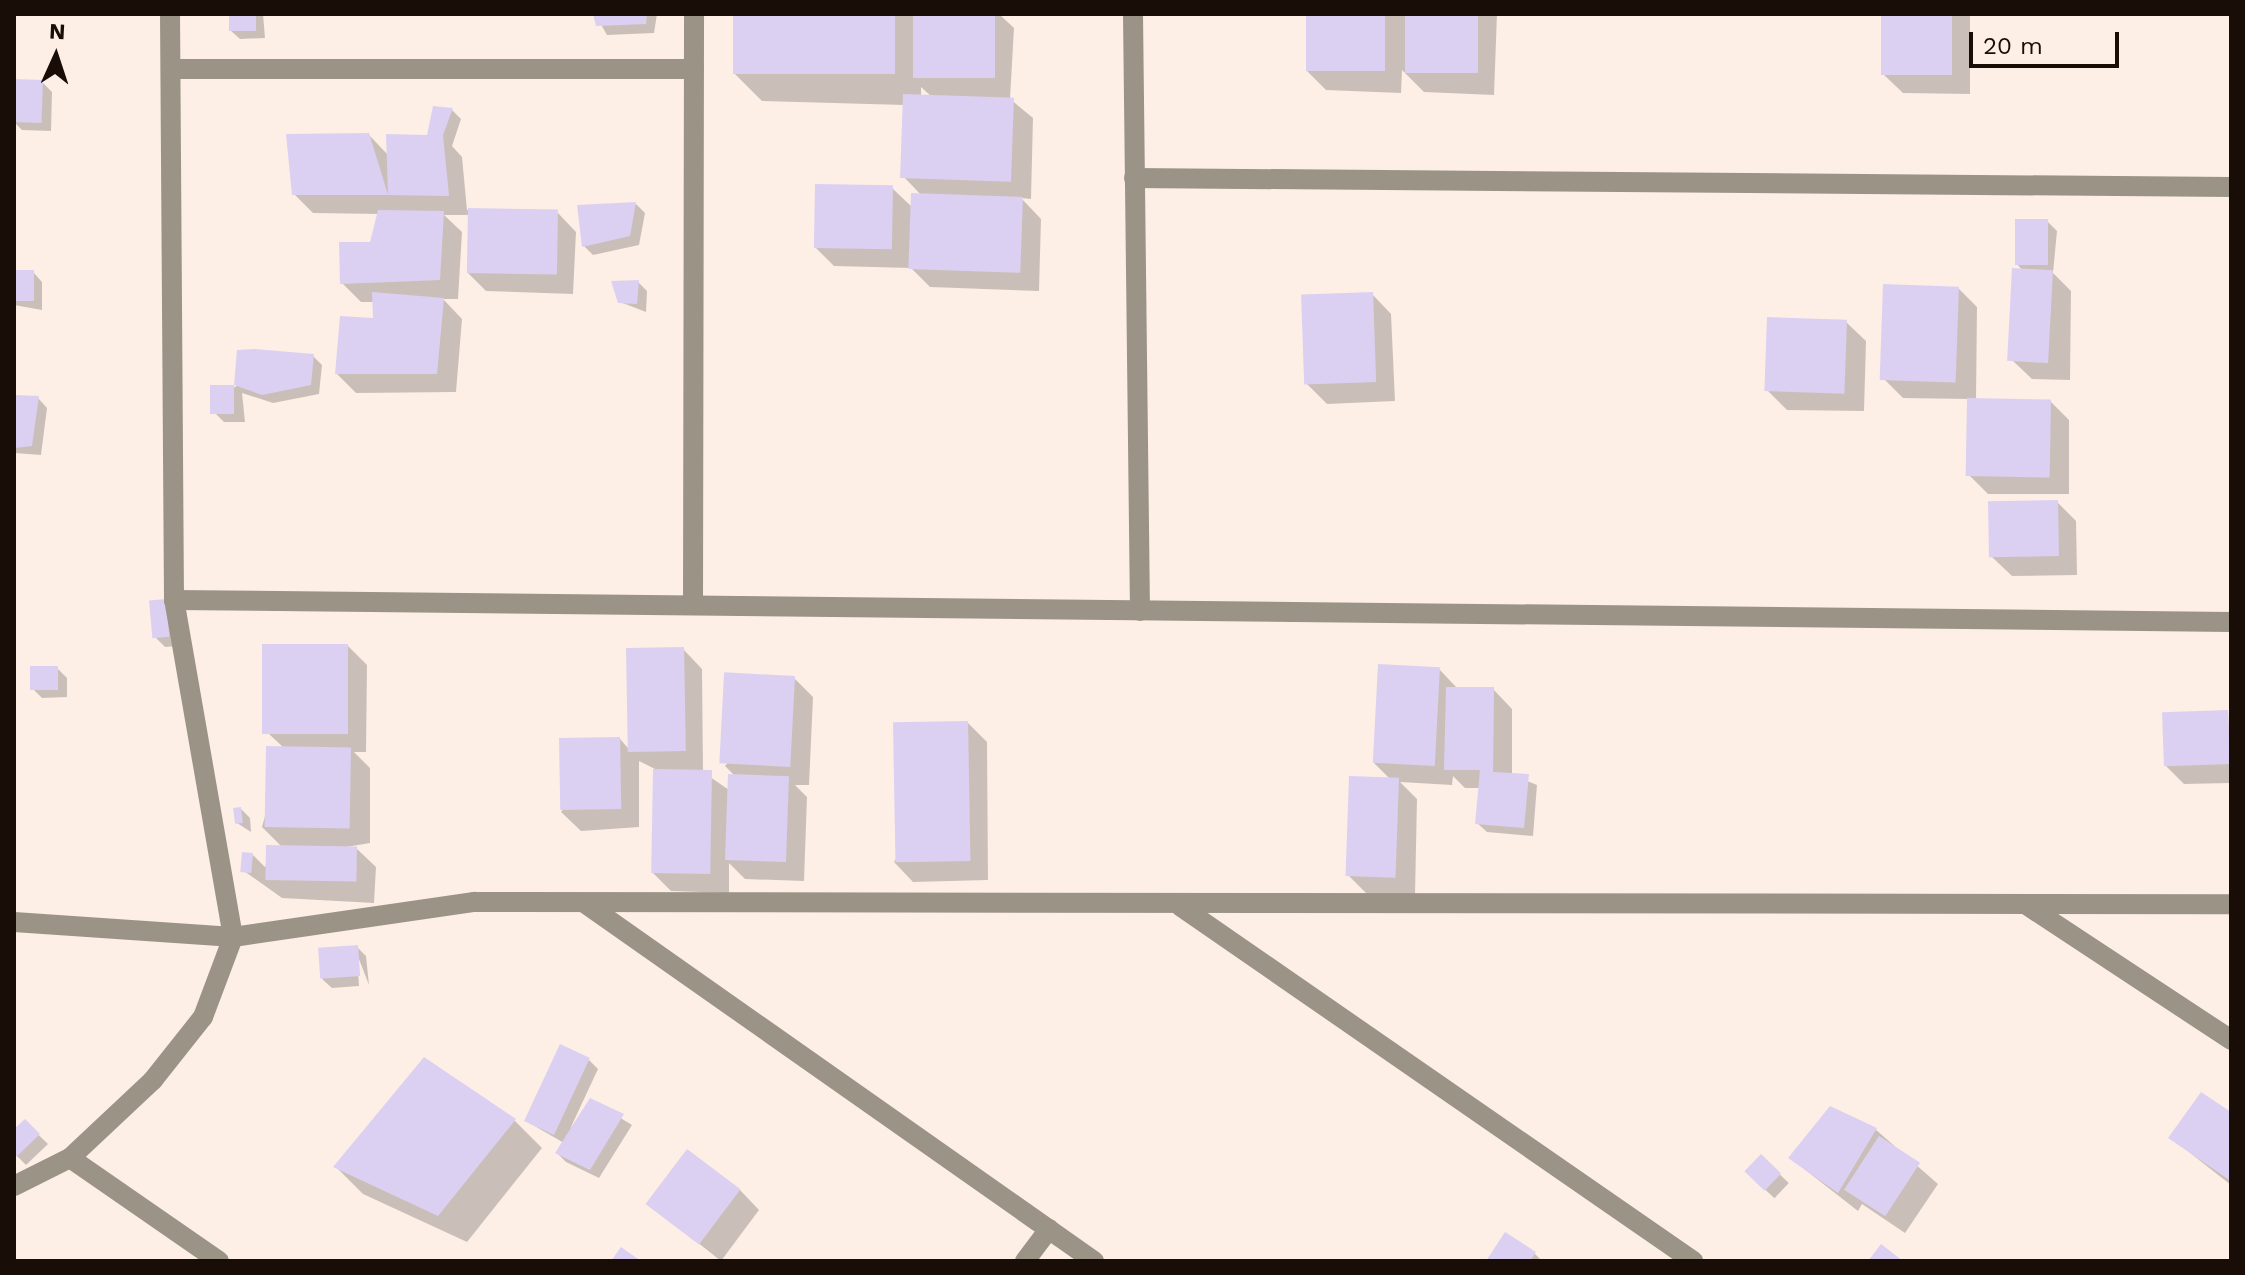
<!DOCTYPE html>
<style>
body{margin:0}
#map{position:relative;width:2245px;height:1275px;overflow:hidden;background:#fdefe6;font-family:"Work Sans",sans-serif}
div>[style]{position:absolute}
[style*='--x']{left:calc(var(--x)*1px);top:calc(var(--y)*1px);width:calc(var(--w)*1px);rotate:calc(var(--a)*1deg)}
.shadow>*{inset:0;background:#0003;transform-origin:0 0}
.building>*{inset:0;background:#dcd0f2;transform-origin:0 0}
.street>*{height:20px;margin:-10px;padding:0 10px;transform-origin:10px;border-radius:10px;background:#9b9486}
span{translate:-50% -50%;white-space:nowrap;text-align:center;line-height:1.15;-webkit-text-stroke:6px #fdefe6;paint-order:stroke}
.frame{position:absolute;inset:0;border:16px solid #190e07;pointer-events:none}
.north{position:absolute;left:16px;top:16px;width:80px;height:80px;-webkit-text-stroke:6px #fdefe6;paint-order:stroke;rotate:3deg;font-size:22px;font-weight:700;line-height:32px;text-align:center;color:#190e07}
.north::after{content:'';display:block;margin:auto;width:28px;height:36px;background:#190e07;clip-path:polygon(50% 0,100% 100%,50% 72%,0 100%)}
.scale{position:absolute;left:1969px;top:32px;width:150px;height:36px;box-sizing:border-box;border:4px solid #190e07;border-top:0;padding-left:10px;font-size:24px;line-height:28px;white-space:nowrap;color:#190e07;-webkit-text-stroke:6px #fdefe6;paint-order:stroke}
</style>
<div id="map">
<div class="shadow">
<div style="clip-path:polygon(231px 14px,263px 14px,265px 38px,240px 39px,230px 30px)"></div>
<div style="clip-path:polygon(595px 14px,657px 14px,654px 33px,607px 35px)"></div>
<div style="clip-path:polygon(evenodd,735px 14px,999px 14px,1014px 28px,1010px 99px,1033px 118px,1031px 199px,1021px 198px,1041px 219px,1039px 291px,930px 287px,911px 268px,834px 266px,815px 247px,892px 188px,913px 208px,922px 196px,904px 177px,904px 105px,762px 101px,734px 73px,735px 14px,921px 87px,932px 97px,921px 97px,921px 87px)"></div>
<div style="clip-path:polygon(1308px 14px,1497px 14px,1494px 95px,1424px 92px,1402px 70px,1401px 93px,1326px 90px,1307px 71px)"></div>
<div style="clip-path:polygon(1883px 14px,1970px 14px,1970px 94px,1903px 93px,1883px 74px)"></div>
<div style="clip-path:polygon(14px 81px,42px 82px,52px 92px,51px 131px,22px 130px,14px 122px)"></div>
<div style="clip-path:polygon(452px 110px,461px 119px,452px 146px,462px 157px,467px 210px,557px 212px,576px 232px,573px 294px,486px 291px,467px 272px,470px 215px,444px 215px,462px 232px,458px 299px,443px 299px,462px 319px,456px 392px,356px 393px,337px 374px,375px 320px,374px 302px,361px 302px,342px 283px,372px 244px,380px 214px,313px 213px,294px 194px,369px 135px,389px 156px,433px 137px)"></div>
<div style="clip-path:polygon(636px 204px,645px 213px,639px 245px,593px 255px,584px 246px)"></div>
<div style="clip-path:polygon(2047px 221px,2057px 231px,2053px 273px,2071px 291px,2070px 380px,2032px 379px,2012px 360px,2023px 271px,2017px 264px)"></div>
<div style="clip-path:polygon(14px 272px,33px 272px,42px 282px,42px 310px,14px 305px)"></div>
<div style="clip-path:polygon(638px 282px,647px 291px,646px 312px,620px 302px)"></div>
<div style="clip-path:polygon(1958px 288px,1977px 307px,1976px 400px,2050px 401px,2069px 420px,2069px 494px,1988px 494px,1969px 475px,1969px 399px,1903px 398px,1884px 379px)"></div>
<div style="clip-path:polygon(1372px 294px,1391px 314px,1395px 401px,1327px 404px,1307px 384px)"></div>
<div style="clip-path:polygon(1846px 322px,1866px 341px,1864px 411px,1787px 410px,1767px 390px)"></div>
<div style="clip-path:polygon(239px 352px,313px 356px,322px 365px,319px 394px,273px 403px,242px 393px,245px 422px,224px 422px,215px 413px,212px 387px,236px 387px)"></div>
<div style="clip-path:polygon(17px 397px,38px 398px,47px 408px,41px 455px,14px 453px)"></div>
<div style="clip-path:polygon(2057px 502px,2076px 521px,2077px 575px,2012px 576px,1992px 557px)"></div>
<div style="clip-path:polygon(165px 601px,178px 646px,165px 647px,156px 638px)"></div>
<div style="clip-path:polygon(348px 646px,367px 665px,366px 752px,354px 752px,370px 768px,370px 843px,340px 848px,356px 848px,376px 867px,374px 903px,282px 898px,244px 871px,253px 855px,265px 867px,282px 847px,262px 827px,284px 748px,268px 733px)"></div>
<div style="clip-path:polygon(683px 649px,702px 669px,703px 772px,729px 790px,735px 776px,725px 766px,794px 678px,813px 697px,809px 785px,795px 785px,807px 797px,804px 881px,745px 879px,729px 863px,729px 893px,671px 891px,652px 872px,655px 769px,639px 761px,639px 827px,581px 831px,561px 812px,620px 739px,628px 748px)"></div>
<div style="clip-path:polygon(57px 668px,67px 678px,67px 697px,42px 698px,33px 689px)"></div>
<div style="clip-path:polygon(1439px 669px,1458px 689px,1493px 689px,1512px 709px,1512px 775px,1537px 785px,1533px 836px,1487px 832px,1477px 823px,1480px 788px,1465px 788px,1453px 776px,1452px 785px,1400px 782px,1417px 799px,1415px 896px,1368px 895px,1348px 875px,1391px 780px,1374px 763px)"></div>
<div style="clip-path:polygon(2228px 712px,2231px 783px,2184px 784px,2165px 765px)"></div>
<div style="clip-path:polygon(968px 723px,987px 742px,988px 880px,913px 882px,894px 862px)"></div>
<div style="clip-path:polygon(241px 809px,250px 818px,251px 832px,237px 823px)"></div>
<div style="clip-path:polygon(357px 947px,366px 956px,369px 985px,357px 954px,359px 986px,332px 988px,322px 979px)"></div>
<div style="clip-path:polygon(589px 1060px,598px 1069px,570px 1129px,591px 1100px,632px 1125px,599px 1178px,566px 1162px,557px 1153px,564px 1143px,526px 1121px)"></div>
<div style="clip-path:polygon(2231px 1115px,2231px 1185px,2171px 1138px)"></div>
<div style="clip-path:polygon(514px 1120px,542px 1148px,467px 1242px,363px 1194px,336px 1167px)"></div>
<div style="clip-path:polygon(25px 1122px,48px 1144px,26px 1165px,14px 1153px,14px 1132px)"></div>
<div style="clip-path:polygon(1875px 1129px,1938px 1184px,1905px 1233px,1862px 1204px,1858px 1211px,1790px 1158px)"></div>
<div style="left:1761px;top:1157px;width:38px;height:21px;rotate:43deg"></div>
<div style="clip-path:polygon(740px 1190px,759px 1210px,721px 1261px,654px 1208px)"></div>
<div style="clip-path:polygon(1506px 1235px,1535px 1254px,1542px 1261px,1489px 1261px)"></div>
</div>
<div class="building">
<div style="left:229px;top:14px;width:27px;height:17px"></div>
<div style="clip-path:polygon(593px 14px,647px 14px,646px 24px,596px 26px)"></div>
<div style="left:733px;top:14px;width:162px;height:60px"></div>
<div style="left:913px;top:14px;width:82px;height:64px"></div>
<div style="left:1306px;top:14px;width:79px;height:57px"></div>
<div style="left:1405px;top:14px;width:73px;height:59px"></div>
<div style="left:1881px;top:14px;width:71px;height:61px"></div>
<div style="left:14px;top:79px;width:29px;height:43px;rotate:2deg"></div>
<div style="left:903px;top:94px;width:111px;height:84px;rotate:2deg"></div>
<div style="clip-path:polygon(433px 106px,453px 108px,443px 135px,449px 196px,388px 195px,386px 134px,427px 135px)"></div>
<div style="clip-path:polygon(369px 133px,388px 195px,292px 195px,286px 134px)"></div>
<div style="left:815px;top:184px;width:78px;height:64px;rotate:1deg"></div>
<div style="left:911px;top:193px;width:112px;height:76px;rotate:2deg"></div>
<div style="clip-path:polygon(636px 202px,630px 236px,582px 247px,577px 205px)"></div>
<div style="left:468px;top:208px;width:90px;height:65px;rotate:1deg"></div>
<div style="clip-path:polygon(378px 210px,444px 211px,440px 280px,340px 284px,339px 242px,370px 242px)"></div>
<div style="left:2015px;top:219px;width:33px;height:46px"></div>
<div style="left:2012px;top:268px;width:41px;height:93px;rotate:3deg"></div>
<div style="left:14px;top:270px;width:20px;height:31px"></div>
<div style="clip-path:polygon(639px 280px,637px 304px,618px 303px,611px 281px)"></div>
<div style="left:1883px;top:284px;width:76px;height:96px;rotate:2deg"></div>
<div style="clip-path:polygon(372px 292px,444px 298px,437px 374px,335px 374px,340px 316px,373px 318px)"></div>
<div style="left:1373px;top:292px;width:90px;height:72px;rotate:88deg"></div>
<div style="left:1767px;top:317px;width:80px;height:74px;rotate:2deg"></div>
<div style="clip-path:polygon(255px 349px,314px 354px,311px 385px,262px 395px,234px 385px,237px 350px)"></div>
<div style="left:210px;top:385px;width:24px;height:29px"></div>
<div style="clip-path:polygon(15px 395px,39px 396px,32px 446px,14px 448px)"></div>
<div style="left:1967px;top:398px;width:84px;height:78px;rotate:1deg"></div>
<div style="left:2058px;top:500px;width:56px;height:70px;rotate:89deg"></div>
<div style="left:166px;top:599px;width:38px;height:17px;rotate:85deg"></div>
<div style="left:262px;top:644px;width:86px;height:90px"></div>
<div style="left:684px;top:647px;width:104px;height:58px;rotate:89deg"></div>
<div style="left:1378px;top:664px;width:62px;height:99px;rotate:3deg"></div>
<div style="left:30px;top:666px;width:28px;height:24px"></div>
<div style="left:795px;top:676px;width:91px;height:71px;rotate:93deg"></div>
<div style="clip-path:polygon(1446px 687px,1494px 687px,1493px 772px,1529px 774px,1524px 828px,1475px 824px,1480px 770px,1444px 770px)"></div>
<div style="left:2228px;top:710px;width:54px;height:66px;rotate:88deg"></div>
<div style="left:968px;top:721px;width:140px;height:75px;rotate:89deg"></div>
<div style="left:620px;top:737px;width:72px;height:61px;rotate:89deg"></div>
<div style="left:266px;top:746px;width:85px;height:81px;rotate:1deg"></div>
<div style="left:653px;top:769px;width:59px;height:104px;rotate:1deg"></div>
<div style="left:728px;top:774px;width:61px;height:86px;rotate:2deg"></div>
<div style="left:1349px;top:776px;width:50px;height:100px;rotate:2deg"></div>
<div style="left:241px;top:807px;width:16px;height:8px;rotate:83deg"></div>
<div style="left:266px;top:845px;width:91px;height:35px;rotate:1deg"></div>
<div style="left:242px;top:852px;width:11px;height:20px;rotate:5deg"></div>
<div style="left:358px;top:945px;width:31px;height:40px;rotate:86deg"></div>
<div style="left:560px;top:1044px;width:33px;height:85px;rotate:25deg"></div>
<div style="clip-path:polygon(424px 1057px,516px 1119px,438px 1216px,333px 1167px)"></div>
<div style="clip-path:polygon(2201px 1092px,2231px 1112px,2231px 1181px,2168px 1138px)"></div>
<div style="clip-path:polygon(590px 1098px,624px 1114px,590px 1170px,555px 1153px)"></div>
<div style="clip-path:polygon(1830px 1106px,1877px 1128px,1838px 1193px,1788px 1158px)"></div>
<div style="clip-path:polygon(25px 1119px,40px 1134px,14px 1159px,14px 1129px)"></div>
<div style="left:1879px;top:1136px;width:49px;height:64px;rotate:33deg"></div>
<div style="left:687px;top:1149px;width:67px;height:69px;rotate:37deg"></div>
<div style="left:1761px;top:1154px;width:28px;height:24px;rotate:44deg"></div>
<div style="clip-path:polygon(1505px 1232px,1536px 1252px,1530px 1261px,1486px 1261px)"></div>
<div style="clip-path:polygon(1881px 1244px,1903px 1261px,1868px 1261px)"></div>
<div style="clip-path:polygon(621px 1247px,641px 1261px,611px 1261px)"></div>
</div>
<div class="street">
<div style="--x:1133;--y:14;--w:597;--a:89.33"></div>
<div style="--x:171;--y:69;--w:523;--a:0"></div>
<div style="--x:1134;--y:178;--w:1097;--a:0.47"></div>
<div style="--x:174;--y:600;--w:2057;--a:0.61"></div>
<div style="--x:693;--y:605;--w:591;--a:-89.9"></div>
<div style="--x:586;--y:904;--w:621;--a:35.1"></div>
<div style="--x:2025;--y:904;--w:247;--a:33.4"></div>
<div style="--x:1180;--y:906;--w:624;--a:34.68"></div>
<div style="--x:14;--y:922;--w:220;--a:3.9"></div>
<div style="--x:233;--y:937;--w:244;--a:-8.3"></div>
<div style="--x:474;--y:902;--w:1757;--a:0.07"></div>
<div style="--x:70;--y:1158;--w:181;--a:34.7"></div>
<div style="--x:14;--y:1186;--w:63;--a:-26.6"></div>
<div style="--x:70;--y:1158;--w:114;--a:-43.2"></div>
<div style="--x:153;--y:1080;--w:80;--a:-51.6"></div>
<div style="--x:203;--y:1017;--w:85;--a:-69.4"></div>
<div style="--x:233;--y:937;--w:342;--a:-99.9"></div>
<div style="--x:174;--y:600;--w:586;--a:-90.39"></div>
<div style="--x:1025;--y:1261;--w:40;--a:-53"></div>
</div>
<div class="frame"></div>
<div class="north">N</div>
<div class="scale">20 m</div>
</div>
